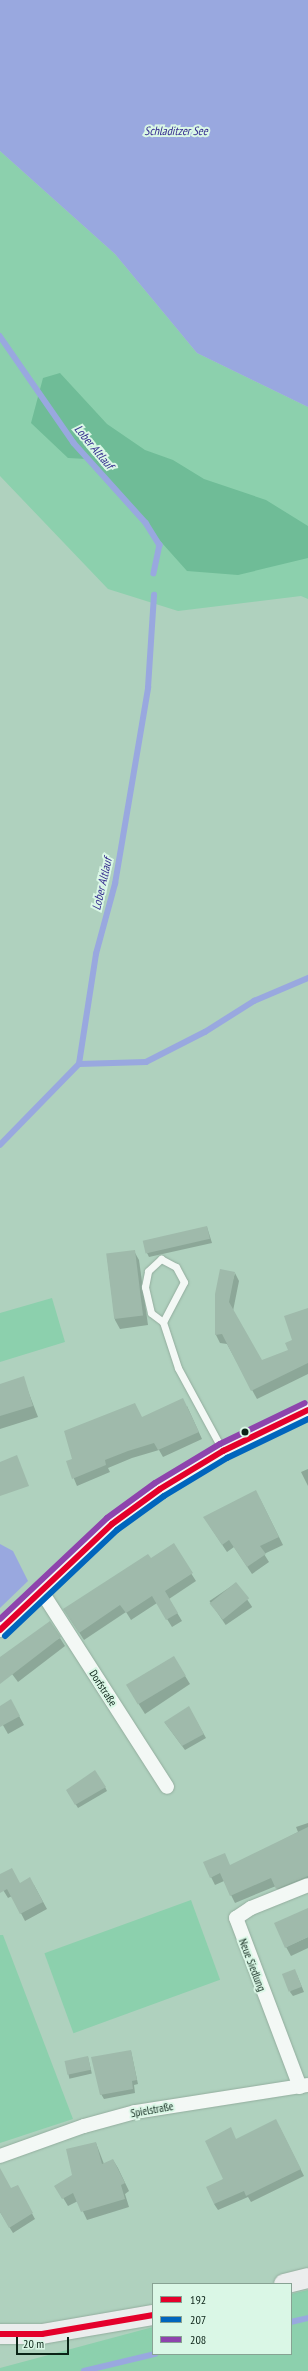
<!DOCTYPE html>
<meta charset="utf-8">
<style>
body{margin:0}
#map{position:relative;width:308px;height:2371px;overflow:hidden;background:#afd1be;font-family:"PT Sans Narrow",sans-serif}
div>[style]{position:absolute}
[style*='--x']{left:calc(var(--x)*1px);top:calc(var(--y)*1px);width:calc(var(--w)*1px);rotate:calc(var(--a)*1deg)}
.green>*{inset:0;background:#8cd0ad;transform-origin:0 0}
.forest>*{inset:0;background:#6fbc97}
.water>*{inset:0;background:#99a8df}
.shadow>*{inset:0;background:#0003;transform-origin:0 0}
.stream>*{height:5.5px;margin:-2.75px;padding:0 2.75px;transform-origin:2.75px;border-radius:2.75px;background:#99a8df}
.building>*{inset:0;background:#9fbaab;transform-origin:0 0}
.roads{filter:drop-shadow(0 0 1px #93ad9e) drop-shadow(0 0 1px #93ad9e)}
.lane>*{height:7px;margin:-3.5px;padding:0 3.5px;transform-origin:3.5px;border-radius:3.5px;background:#f3f8f5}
.street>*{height:14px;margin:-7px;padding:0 7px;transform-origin:7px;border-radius:7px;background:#f3f8f5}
.secondary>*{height:20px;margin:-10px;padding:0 10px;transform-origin:10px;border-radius:10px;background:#ebeded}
.bus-1>*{height:6px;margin:-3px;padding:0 3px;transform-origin:3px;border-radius:3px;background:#e4002b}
.bus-2>*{height:6px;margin:-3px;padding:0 3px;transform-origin:3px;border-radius:3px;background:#0065bd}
.bus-3>*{height:6px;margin:-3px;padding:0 3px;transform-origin:3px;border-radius:3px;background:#8e44ad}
.dots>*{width:11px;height:11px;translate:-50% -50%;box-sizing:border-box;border:2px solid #daf7e6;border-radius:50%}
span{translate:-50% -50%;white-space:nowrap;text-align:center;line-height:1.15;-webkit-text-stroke:4px #daf7e6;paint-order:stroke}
.street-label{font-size:11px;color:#0b2317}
.water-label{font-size:12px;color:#352c8f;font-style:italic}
.legend{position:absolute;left:152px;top:2283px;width:140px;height:72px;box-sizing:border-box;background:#daf7e6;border:1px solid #87a293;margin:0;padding:5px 7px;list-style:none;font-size:12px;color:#0b2317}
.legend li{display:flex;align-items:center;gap:8px;height:20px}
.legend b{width:20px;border:1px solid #87a293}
.scale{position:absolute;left:16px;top:2337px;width:53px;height:18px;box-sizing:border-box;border:2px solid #0b2317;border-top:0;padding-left:5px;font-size:12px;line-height:14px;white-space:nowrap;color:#0b2317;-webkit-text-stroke:3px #daf7e6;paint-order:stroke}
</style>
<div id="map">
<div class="green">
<div style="clip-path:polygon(0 151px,115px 254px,197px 353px,308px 407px,308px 599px,301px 596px,178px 611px,108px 589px,0 476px)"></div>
<div style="clip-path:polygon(52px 1298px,65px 1342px,0 1362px,0 1313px)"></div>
<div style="left:191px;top:1900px;width:85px;height:156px;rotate:70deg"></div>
<div style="clip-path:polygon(0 1935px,3px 1935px,73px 2119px,0 2143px)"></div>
<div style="clip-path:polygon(308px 2290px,308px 2371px,0 2371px,0 2368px,153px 2327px,153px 2354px,291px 2354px,291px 2294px)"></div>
</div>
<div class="forest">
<div style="clip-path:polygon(60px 373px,107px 424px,145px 450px,173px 460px,204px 479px,266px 500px,308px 526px,308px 558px,238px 575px,187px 571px,87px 459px,68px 458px,31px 423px,43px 378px)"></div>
</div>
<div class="water">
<div style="clip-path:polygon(0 0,308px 0,308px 407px,197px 353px,115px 254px,0 151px)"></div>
<div style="clip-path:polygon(0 1544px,13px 1551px,28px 1581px,0 1608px)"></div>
</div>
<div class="shadow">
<div style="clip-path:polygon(207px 1227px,212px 1243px,149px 1257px,147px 1253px)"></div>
<div style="clip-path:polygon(134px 1251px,139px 1260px,148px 1325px,120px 1329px,115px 1320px,107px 1255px)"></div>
<div style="clip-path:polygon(235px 1273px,239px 1281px,233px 1311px,261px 1362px,290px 1351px,308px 1309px,308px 1374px,257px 1399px,227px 1344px,220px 1343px,216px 1335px)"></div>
<div style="clip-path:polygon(23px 1378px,38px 1417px,0 1429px,0 1385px)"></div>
<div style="clip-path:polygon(187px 1406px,202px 1439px,163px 1457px,159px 1450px,132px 1458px,108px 1468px,110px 1472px,77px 1486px,67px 1462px)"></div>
<div style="clip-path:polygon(308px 1469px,308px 1486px,301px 1472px)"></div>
<div style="clip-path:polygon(260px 1499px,283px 1545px,264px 1554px,269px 1562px,252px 1574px,234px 1547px,227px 1552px,209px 1525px)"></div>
<div style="clip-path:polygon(173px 1545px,196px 1581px,169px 1599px,182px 1621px,172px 1627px,157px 1603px,131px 1620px,126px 1612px,84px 1640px,69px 1617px)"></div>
<div style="left:236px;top:1583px;width:29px;height:32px;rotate:56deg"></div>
<div style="clip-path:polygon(60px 1638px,65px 1646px,18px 1682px,6px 1666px)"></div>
<div style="clip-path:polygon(174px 1658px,190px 1684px,145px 1714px,133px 1695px)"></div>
<div style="clip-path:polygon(11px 1701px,24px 1725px,8px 1734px,0 1720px,0 1707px)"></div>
<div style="clip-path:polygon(189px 1708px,206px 1738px,185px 1750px,165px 1723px)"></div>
<div style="clip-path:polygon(105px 1787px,107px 1791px,78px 1808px,67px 1790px)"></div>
<div style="clip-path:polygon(308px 1823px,308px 1885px,281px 1896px,276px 1886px,235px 1903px,224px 1881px,215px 1885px,211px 1877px,298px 1832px,296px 1827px)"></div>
<div style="clip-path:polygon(0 1875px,20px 1884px,34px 1885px,47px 1909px,25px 1921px,12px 1896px,8px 1898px,0 1885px)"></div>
<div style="clip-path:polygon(308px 1937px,308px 1948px,291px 1956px,286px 1947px)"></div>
<div style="clip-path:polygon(297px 1975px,304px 1992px,293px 1996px,290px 1992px)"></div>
<div style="clip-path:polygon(131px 2051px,138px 2084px,134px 2085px,135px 2093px,104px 2099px,101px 2094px)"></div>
<div style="left:88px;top:2057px;width:17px;height:23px;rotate:77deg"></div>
<div style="clip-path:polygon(280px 2128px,304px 2176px,251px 2202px,248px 2197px,218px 2210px,214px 2204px,237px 2140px)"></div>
<div style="clip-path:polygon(96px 2143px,104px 2164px,113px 2160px,118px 2168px,129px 2191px,125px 2194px,129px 2207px,87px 2220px,78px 2201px,68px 2206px,56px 2186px,74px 2175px)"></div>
<div style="clip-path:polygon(0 2186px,10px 2190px,17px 2186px,35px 2219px,13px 2233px,0 2212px)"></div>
</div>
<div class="stream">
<div style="--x:0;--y:336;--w:130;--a:55.3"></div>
<div style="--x:74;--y:443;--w:108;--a:48"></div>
<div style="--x:146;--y:523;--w:26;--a:58"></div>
<div style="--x:160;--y:545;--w:29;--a:102"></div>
<div style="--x:79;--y:1064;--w:67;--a:-1.7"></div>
<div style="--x:146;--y:1062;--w:66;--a:-27"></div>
<div style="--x:205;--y:1032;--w:58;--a:-32.3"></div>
<div style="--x:254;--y:1001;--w:59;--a:-23.1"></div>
<div style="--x:0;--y:1145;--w:113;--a:-45.7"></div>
<div style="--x:79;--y:1064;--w:111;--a:-81.2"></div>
<div style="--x:96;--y:954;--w:73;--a:-74.8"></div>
<div style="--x:115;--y:884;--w:199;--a:-80.4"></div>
<div style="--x:148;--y:688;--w:93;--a:-86.3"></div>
<div style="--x:291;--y:2322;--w:17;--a:-13"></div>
<div style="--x:84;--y:2371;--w:73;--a:-13.5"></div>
</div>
<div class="building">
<div style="left:207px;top:1226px;width:13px;height:66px;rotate:77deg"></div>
<div style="left:135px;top:1250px;width:66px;height:29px;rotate:83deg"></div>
<div style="clip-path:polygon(220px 1269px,235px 1272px,229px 1302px,262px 1360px,288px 1350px,285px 1343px,292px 1340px,284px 1316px,308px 1308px,308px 1363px,251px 1391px,222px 1334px,215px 1335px,215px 1294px)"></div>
<div style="clip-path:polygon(24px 1376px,33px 1406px,0 1416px,0 1384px)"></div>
<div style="clip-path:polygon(183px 1398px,199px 1432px,158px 1450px,154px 1443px,128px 1451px,105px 1460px,106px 1465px,72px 1479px,66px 1461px,72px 1459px,64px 1431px,135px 1403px,142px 1417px)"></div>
<div style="clip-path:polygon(17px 1455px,29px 1486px,0 1496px,0 1462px)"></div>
<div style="clip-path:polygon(256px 1490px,279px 1537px,260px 1546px,266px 1554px,247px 1567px,229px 1540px,222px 1545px,203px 1517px)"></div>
<div style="clip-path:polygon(174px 1543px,193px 1573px,165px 1591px,178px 1613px,166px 1620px,152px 1596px,126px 1613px,120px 1605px,79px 1633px,63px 1609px,148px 1554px,151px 1558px)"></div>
<div style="left:236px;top:1582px;width:21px;height:34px;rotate:51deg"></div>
<div style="clip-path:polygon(50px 1621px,61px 1637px,0 1684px,0 1657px)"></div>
<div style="left:174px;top:1656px;width:23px;height:56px;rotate:59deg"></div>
<div style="clip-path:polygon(11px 1699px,20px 1716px,0 1727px,0 1706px)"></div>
<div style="clip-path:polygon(189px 1706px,204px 1734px,182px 1746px,164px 1722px)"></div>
<div style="clip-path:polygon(95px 1770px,106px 1787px,75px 1805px,66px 1790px)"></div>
<div style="clip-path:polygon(308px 1827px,308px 1876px,276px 1889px,271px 1878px,230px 1896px,220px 1873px,210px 1878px,203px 1862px,225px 1853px,230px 1865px)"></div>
<div style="clip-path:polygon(12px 1868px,20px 1883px,30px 1877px,43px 1902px,20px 1914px,7px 1889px,0 1893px,0 1874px)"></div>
<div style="clip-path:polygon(308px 1908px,308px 1937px,285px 1948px,274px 1923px)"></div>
<div style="left:295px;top:1969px;width:19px;height:14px;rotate:69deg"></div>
<div style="clip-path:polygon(131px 2050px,137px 2080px,132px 2081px,133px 2089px,100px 2095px,91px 2057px)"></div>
<div style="left:88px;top:2056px;width:14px;height:24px;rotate:78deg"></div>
<div style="clip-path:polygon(276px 2119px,301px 2169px,246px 2196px,244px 2191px,214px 2204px,206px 2187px,223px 2179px,205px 2141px,231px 2127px,236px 2139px)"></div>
<div style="clip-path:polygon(96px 2142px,102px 2164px,113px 2159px,125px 2183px,121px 2185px,125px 2199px,81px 2212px,73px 2193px,62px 2199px,54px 2186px,72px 2175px,66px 2149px)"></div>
<div style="clip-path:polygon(0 2168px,11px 2188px,18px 2185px,33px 2213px,9px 2228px,0 2212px)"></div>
</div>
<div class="roads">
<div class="lane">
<div style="--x:163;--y:1322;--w:15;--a:-143"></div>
<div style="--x:151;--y:1313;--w:27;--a:-103"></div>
<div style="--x:145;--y:1287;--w:16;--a:-79"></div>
<div style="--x:148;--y:1271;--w:18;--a:-43"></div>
<div style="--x:161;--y:1259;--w:17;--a:28"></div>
<div style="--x:176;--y:1267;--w:17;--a:62"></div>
<div style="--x:184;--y:1282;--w:45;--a:117.7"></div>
<div style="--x:163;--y:1322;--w:48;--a:71.9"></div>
<div style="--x:178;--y:1368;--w:94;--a:61.5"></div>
</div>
<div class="street">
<div style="--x:40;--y:1589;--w:235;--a:57.3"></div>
<div style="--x:0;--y:1630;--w:154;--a:-43.4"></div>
<div style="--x:112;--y:1524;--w:59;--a:-36.1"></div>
<div style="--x:160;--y:1489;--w:74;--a:-31.1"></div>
<div style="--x:223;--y:1451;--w:94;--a:-25.8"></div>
<div style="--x:300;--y:2087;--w:181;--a:-110.7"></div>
<div style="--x:236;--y:1918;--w:18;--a:-34"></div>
<div style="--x:251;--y:1908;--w:61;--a:-22"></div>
<div style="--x:0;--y:2156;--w:89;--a:-19.7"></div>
<div style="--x:84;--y:2126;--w:53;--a:-15.4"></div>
<div style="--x:135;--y:2112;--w:175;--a:-8.9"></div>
</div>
<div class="secondary">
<div style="--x:284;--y:2284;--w:25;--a:-14"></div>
<div style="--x:0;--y:2334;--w:42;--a:0"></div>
<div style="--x:42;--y:2334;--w:113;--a:-9.7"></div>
</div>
</div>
<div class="bus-1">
<div style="--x:0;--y:1630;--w:154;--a:-43.4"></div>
<div style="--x:112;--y:1524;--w:59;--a:-36.1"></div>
<div style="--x:160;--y:1489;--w:74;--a:-31.1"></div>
<div style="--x:223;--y:1451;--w:94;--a:-25.8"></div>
<div style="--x:0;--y:2334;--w:42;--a:0"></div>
<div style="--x:42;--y:2334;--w:113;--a:-9.7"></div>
</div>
<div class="bus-2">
<div style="--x:5;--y:1636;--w:154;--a:-43.4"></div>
<div style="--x:117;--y:1530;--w:58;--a:-35.9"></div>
<div style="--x:164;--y:1496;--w:74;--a:-31.1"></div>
<div style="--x:227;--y:1458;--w:90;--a:-25.7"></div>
</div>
<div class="bus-3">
<div style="--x:0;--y:1619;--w:147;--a:-43.3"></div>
<div style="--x:107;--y:1518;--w:59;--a:-36.1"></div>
<div style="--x:155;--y:1483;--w:76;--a:-31"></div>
<div style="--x:220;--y:1444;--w:94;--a:-25.8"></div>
</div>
<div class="dots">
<div style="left:245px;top:1432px;background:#0b2317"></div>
</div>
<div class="street-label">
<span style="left:103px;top:1688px;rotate:57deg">Dorfstraße</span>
<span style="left:252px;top:1965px;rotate:69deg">Neue Siedlung</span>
<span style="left:152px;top:2110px;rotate:-10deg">Spielstraße</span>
</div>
<div class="water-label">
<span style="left:176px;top:131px">Schladitzer See</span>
<span style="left:94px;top:447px;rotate:50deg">Lober Altlauf</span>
<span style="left:102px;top:884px;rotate:-77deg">Lober Altlauf</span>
</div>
<ul class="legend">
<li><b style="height:5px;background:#e4002b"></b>192</li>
<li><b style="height:5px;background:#0065bd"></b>207</li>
<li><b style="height:5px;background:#8e44ad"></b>208</li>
</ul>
<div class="scale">20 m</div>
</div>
